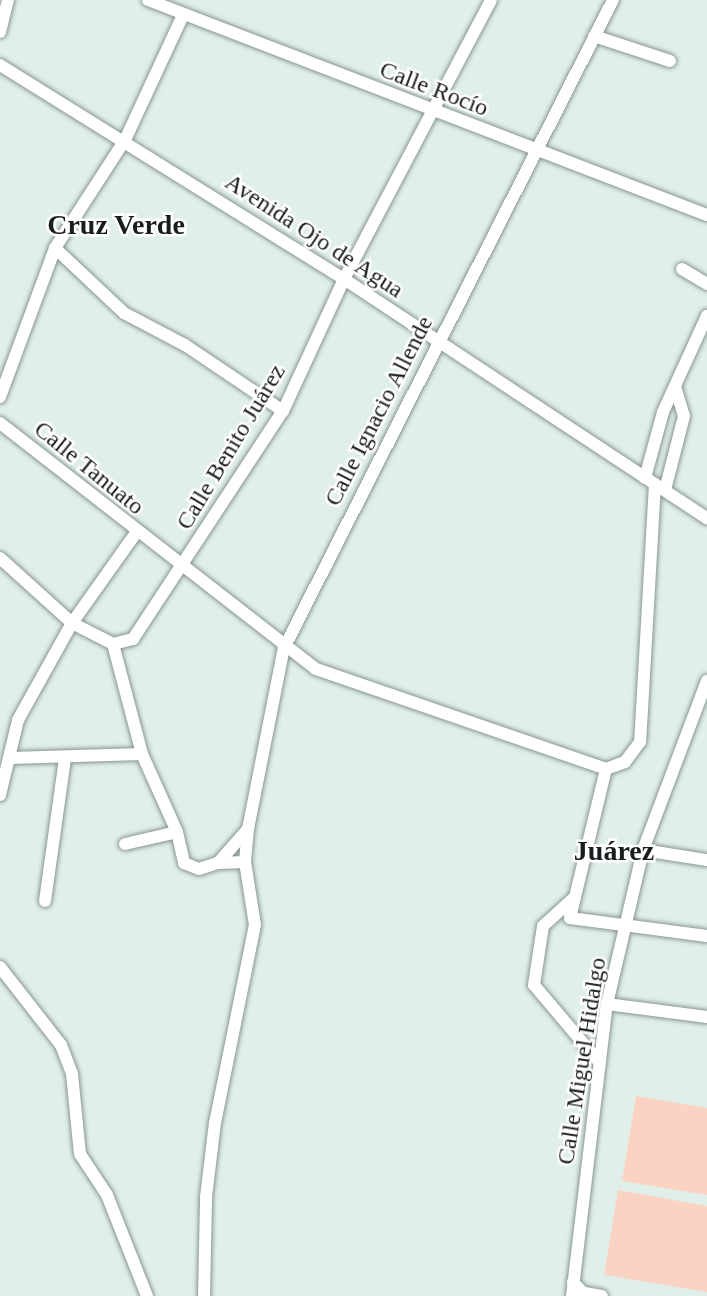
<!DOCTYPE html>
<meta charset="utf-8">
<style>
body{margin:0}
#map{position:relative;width:707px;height:1296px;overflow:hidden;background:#e0efe9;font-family:"Times New Roman",serif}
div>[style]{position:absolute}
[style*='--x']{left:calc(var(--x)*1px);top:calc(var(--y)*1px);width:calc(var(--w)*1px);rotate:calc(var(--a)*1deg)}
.green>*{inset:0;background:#fbd3c3}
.roads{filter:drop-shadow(0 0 2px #889691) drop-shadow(0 0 2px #889691)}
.minor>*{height:12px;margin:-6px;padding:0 6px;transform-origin:6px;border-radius:6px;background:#fff}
span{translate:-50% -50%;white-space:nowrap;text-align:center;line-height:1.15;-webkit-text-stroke:5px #fff;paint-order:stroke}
.street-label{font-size:24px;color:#181e1b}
.quarter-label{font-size:28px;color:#181e1b;font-weight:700}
</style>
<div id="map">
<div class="green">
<div style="clip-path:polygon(636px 1096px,707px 1108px,707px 1195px,622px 1181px)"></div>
<div style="clip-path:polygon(618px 1190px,707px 1206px,707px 1292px,604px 1275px)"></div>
</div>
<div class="roads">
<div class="minor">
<div style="--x:148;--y:0;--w:599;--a:21.04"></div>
<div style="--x:0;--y:32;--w:33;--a:-76"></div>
<div style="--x:594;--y:36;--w:80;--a:18.2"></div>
<div style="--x:0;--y:65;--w:405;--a:31.9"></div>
<div style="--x:344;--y:279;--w:435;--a:33.4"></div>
<div style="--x:55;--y:248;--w:95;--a:43.3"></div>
<div style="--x:124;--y:313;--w:69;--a:27.7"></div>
<div style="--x:185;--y:345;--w:118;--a:34"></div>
<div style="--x:682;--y:269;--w:29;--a:31"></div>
<div style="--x:0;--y:397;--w:159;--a:-69.7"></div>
<div style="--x:55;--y:248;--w:129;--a:-57.1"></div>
<div style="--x:125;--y:140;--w:138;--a:-65.1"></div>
<div style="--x:0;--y:423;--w:400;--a:37.9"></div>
<div style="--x:316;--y:669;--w:307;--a:19"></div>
<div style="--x:645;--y:478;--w:68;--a:-74.7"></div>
<div style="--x:663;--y:412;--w:106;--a:-65.4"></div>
<div style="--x:655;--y:484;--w:258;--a:93.3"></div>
<div style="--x:640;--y:742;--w:25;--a:127"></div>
<div style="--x:625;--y:762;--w:20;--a:160"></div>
<div style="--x:606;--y:769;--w:153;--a:103.6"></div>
<div style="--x:570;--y:918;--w:138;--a:7.5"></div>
<div style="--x:665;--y:490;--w:76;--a:-75.6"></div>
<div style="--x:684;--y:416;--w:31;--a:-107"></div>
<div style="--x:0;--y:558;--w:97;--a:42.1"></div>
<div style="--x:72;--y:623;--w:46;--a:27.1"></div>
<div style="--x:113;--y:644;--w:21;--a:-14"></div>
<div style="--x:133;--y:639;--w:273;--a:-56.7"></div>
<div style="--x:283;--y:411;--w:145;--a:-65.2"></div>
<div style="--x:344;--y:279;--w:315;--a:-62.2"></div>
<div style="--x:113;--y:644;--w:114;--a:75.2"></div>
<div style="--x:142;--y:754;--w:85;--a:65.8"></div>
<div style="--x:177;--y:832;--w:32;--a:77"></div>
<div style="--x:184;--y:863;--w:16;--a:22"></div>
<div style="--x:199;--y:869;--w:20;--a:-18"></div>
<div style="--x:218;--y:863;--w:27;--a:-2"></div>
<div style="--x:10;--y:758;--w:132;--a:-1.7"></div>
<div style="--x:0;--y:795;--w:77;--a:-76.5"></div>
<div style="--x:18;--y:720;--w:111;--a:-60.9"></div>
<div style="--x:72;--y:623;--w:110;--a:-54.6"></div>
<div style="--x:125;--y:844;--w:53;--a:-13"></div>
<div style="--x:643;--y:850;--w:65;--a:8.9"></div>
<div style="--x:218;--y:863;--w:45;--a:-48.6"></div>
<div style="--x:575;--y:897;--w:43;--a:137.8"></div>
<div style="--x:543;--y:926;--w:60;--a:98.7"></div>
<div style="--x:534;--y:985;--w:102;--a:49.8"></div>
<div style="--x:45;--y:901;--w:143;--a:-82"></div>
<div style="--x:0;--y:967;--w:99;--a:52"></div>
<div style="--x:61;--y:1045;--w:31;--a:69"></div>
<div style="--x:72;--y:1074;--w:80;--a:84.3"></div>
<div style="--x:80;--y:1154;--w:49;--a:56.6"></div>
<div style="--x:107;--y:1195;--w:109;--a:68.4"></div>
<div style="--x:607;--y:1004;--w:101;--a:7.4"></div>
<div style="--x:573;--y:1282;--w:19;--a:47"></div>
<div style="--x:585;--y:1293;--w:17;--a:10"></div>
<div style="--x:204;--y:1296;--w:99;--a:-88.8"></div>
<div style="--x:206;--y:1197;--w:75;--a:-83.1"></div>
<div style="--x:215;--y:1123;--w:202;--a:-78.6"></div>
<div style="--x:255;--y:925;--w:64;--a:-99"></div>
<div style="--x:245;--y:862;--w:33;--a:-85"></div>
<div style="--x:248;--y:829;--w:185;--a:-78.8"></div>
<div style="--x:284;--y:648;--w:727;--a:-63.08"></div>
<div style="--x:572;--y:1296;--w:294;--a:-83.2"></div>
<div style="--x:607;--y:1004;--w:158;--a:-76.8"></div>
<div style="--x:643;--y:850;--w:181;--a:-69.3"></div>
</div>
</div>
<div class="street-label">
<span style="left:434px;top:89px;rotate:21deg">Calle Rocío</span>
<span style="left:314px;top:236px;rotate:33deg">Avenida Ojo de Agua</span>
<span style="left:379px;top:411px;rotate:-63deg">Calle Ignacio Allende</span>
<span style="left:231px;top:447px;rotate:-59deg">Calle Benito Juárez</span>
<span style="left:89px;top:468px;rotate:39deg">Calle Tanuato</span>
<span style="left:582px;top:1061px;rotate:-81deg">Calle Miguel Hidalgo</span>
</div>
<div class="quarter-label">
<span style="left:116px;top:225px">Cruz Verde</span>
<span style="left:614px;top:851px">Juárez</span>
</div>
</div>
